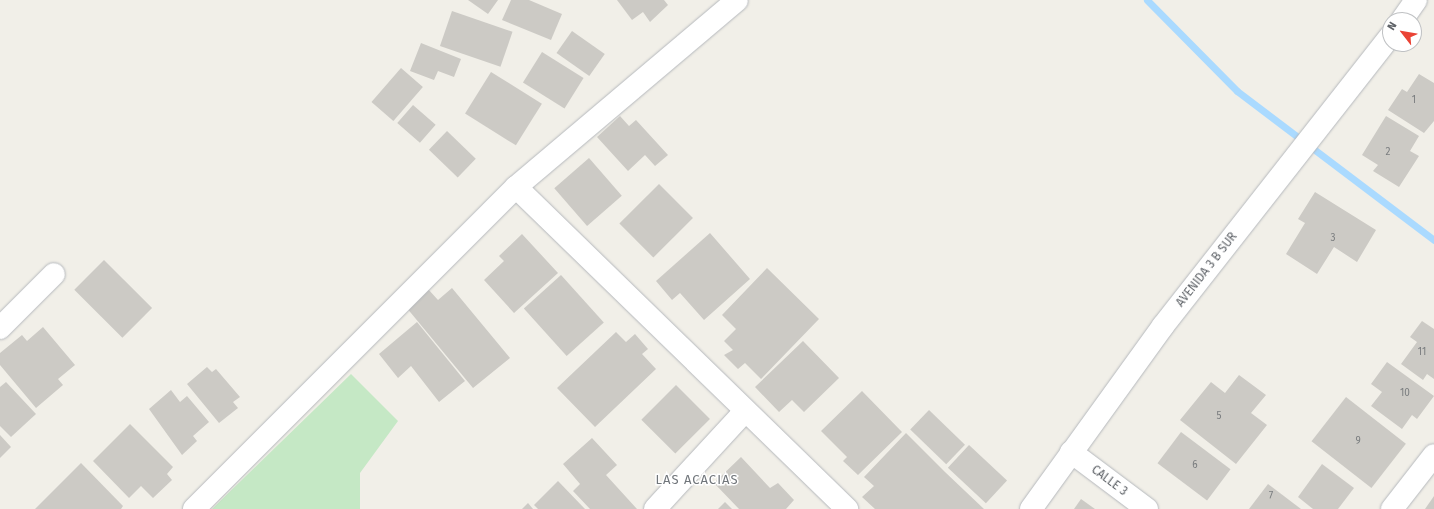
<!DOCTYPE html>
<style>
body{margin:0}
#map{position:relative;width:1434px;height:509px;overflow:hidden;background:#f1efe8;font-family:"Fira Sans",sans-serif}
div>[style]{position:absolute}
[style*='--x']{left:calc(var(--x)*1px);top:calc(var(--y)*1px);width:calc(var(--w)*1px);rotate:calc(var(--a)*1deg)}
.green>*{inset:0;background:#c5e8c5}
.stream>*{height:7px;margin:-3.5px;padding:0 3.5px;transform-origin:3.5px;border-radius:3.5px;background:#aadaff}
.building>*{inset:0;background:#cccac5;transform-origin:0 0}
.roads{filter:drop-shadow(0 0 1px #b5b8bc) drop-shadow(0 0 1px #b5b8bc)}
.street>*{height:22px;margin:-11px;padding:0 11px;transform-origin:11px;border-radius:11px;background:#fff}
.secondary>*{height:22px;margin:-11px;padding:0 11px;transform-origin:11px;border-radius:11px;background:#fff}
span{translate:-50% -50%;white-space:nowrap;text-align:center;line-height:1.15;-webkit-text-stroke:3px #fff;paint-order:stroke}
.number-label{font-size:10px;color:#7a7d7f}
.number-label span{-webkit-text-stroke-width:0}
.street-label{font-size:12px;color:#5f6368}
.neighbourhood-label{font-size:13px;color:#70757a;letter-spacing:1px}
.north{position:absolute;left:1382px;top:12px;width:40px;height:40px;box-sizing:border-box;background:#fff;border:1px solid #bfc1c3;border-radius:50%;rotate:301deg;font-size:11px;font-weight:700;line-height:16px;text-align:center;color:#5f6368}
.north::after{content:'';display:block;margin:auto;width:14px;height:18px;background:#ea4335;clip-path:polygon(50% 0,100% 100%,50% 72%,0 100%)}
</style>
<div id="map">
<div class="green">
<div style="clip-path:polygon(351px 374px,398px 421px,360px 473px,360px 509px,212px 509px)"></div>
</div>
<div class="stream">
<div style="--x:1147;--y:0;--w:128;--a:45.3"></div>
<div style="--x:1237;--y:91;--w:247;--a:37.1"></div>
</div>
<div class="building">
<div style="clip-path:polygon(468px 0,498px 0,488px 14px)"></div>
<div style="clip-path:polygon(511px 0,529px 0,562px 14px,551px 40px,502px 20px)"></div>
<div style="clip-path:polygon(617px 0,664px 0,668px 5px,650px 22px,643px 12px,632px 20px)"></div>
<div style="left:452px;top:11px;width:64px;height:37px;rotate:19deg"></div>
<div style="left:572px;top:31px;width:40px;height:27px;rotate:35deg"></div>
<div style="clip-path:polygon(421px 43px,461px 59px,454px 77px,438px 71px,434px 80px,410px 71px)"></div>
<div style="left:542px;top:52px;width:49px;height:36px;rotate:32deg"></div>
<div style="left:401px;top:68px;width:29px;height:45px;rotate:41deg"></div>
<div style="left:491px;top:72px;width:60px;height:49px;rotate:32deg"></div>
<div style="clip-path:polygon(1419px 74px,1434px 83px,1434px 121px,1424px 133px,1388px 110px,1402px 89px,1407px 92px)"></div>
<div style="left:413px;top:105px;width:30px;height:24px;rotate:41deg"></div>
<div style="clip-path:polygon(620px 116px,629px 126px,636px 120px,668px 155px,655px 166px,645px 155px,628px 171px,597px 137px)"></div>
<div style="clip-path:polygon(1386px 116px,1419px 136px,1410px 151px,1419px 156px,1399px 187px,1373px 171px,1378px 165px,1362px 155px)"></div>
<div style="left:447px;top:131px;width:40px;height:26px;rotate:44deg"></div>
<div style="left:589px;top:158px;width:50px;height:46px;rotate:49deg"></div>
<div style="left:659px;top:184px;width:48px;height:56px;rotate:45deg"></div>
<div style="clip-path:polygon(1315px 192px,1376px 230px,1357px 262px,1334px 247px,1317px 274px,1286px 254px,1305px 223px,1298px 219px)"></div>
<div style="clip-path:polygon(710px 233px,750px 279px,704px 320px,680px 293px,672px 300px,656px 281px)"></div>
<div style="clip-path:polygon(522px 234px,558px 273px,514px 313px,484px 280px,504px 261px,499px 256px)"></div>
<div style="left:104px;top:260px;width:68px;height:42px;rotate:45deg"></div>
<div style="clip-path:polygon(767px 268px,819px 319px,761px 379px,745px 363px,738px 369px,724px 355px,733px 350px,724px 341px,736px 329px,722px 315px)"></div>
<div style="left:561px;top:275px;width:64px;height:50px;rotate:48deg"></div>
<div style="clip-path:polygon(452px 288px,510px 358px,473px 388px,406px 307px,428px 289px,438px 300px)"></div>
<div style="clip-path:polygon(1422px 321px,1434px 329px,1434px 379px,1427px 374px,1423px 380px,1401px 364px,1417px 342px,1410px 337px)"></div>
<div style="clip-path:polygon(417px 322px,465px 381px,439px 402px,411px 366px,398px 378px,379px 354px)"></div>
<div style="clip-path:polygon(43px 327px,75px 365px,58px 379px,63px 385px,36px 408px,0 365px,0 353px,22px 335px,27px 341px)"></div>
<div style="clip-path:polygon(616px 332px,626px 342px,635px 334px,648px 349px,642px 354px,656px 369px,595px 427px,557px 388px)"></div>
<div style="clip-path:polygon(803px 341px,839px 378px,804px 412px,792px 400px,779px 412px,755px 387px)"></div>
<div style="clip-path:polygon(1387px 362px,1434px 396px,1417px 419px,1412px 415px,1402px 429px,1371px 406px,1382px 392px,1371px 384px)"></div>
<div style="clip-path:polygon(207px 367px,212px 372px,216px 369px,240px 397px,233px 402px,238px 408px,219px 423px,187px 384px)"></div>
<div style="clip-path:polygon(1239px 375px,1266px 395px,1251px 413px,1267px 425px,1236px 464px,1180px 420px,1211px 382px,1225px 393px)"></div>
<div style="clip-path:polygon(6px 382px,36px 414px,11px 437px,0 426px,0 387px)"></div>
<div style="left:676px;top:385px;width:48px;height:49px;rotate:45deg"></div>
<div style="clip-path:polygon(171px 390px,180px 402px,187px 396px,209px 422px,193px 436px,197px 441px,182px 455px,149px 409px)"></div>
<div style="clip-path:polygon(862px 391px,902px 432px,858px 475px,843px 461px,847px 457px,821px 431px)"></div>
<div style="left:1346px;top:397px;width:76px;height:56px;rotate:38deg"></div>
<div style="left:929px;top:410px;width:50px;height:27px;rotate:44deg"></div>
<div style="clip-path:polygon(130px 424px,173px 467px,167px 474px,172px 480px,153px 498px,141px 486px,129px 498px,93px 461px)"></div>
<div style="left:1181px;top:432px;width:62px;height:39px;rotate:37deg"></div>
<div style="clip-path:polygon(906px 433px,945px 472px,984px 509px,875px 509px,862px 497px,874px 486px,864px 477px)"></div>
<div style="clip-path:polygon(0 435px,11px 447px,0 458px)"></div>
<div style="clip-path:polygon(592px 438px,617px 465px,606px 475px,637px 509px,590px 509px,573px 491px,580px 484px,563px 464px)"></div>
<div style="left:969px;top:445px;width:52px;height:31px;rotate:43deg"></div>
<div style="clip-path:polygon(741px 457px,770px 488px,778px 483px,794px 500px,786px 509px,739px 509px,714px 483px)"></div>
<div style="clip-path:polygon(81px 463px,123px 506px,121px 509px,35px 509px)"></div>
<div style="clip-path:polygon(1322px 464px,1354px 488px,1338px 509px,1313px 509px,1298px 497px)"></div>
<div style="clip-path:polygon(558px 481px,585px 509px,538px 509px,534px 505px)"></div>
<div style="clip-path:polygon(1268px 484px,1301px 509px,1249px 509px)"></div>
<div style="clip-path:polygon(1434px 496px,1434px 509px,1425px 509px)"></div>
<div style="clip-path:polygon(1081px 499px,1095px 509px,1074px 509px)"></div>
<div style="clip-path:polygon(725px 502px,732px 509px,718px 509px)"></div>
<div style="clip-path:polygon(528px 503px,533px 509px,522px 509px)"></div>
</div>
<div class="roads">
<div class="street">
<div style="--x:516;--y:187;--w:462;--a:44.2"></div>
<div style="--x:0;--y:328;--w:76;--a:-45"></div>
<div style="--x:1071;--y:452;--w:95;--a:36.9"></div>
<div style="--x:194;--y:509;--w:455;--a:-45"></div>
<div style="--x:516;--y:187;--w:289;--a:-40.2"></div>
<div style="--x:655;--y:509;--w:133;--a:-47.4"></div>
<div style="--x:1392;--y:509;--w:68;--a:-52.1"></div>
</div>
<div class="secondary">
<div style="--x:1402;--y:20;--w:24;--a:-55"></div>
<div style="--x:1031;--y:509;--w:226;--a:-54.2"></div>
<div style="--x:1163;--y:326;--w:368;--a:-51.9"></div>
</div>
</div>
<div class="number-label">
<span style="left:1414px;top:101px">1</span>
<span style="left:1388px;top:153px">2</span>
<span style="left:1333px;top:239px">3</span>
<span style="left:1422px;top:353px">11</span>
<span style="left:1405px;top:394px">10</span>
<span style="left:1219px;top:417px">5</span>
<span style="left:1358px;top:442px">9</span>
<span style="left:1195px;top:466px">6</span>
<span style="left:1271px;top:497px">7</span>
</div>
<div class="street-label">
<span style="left:1207px;top:270px;rotate:-52deg">AVENIDA 3 B SUR</span>
<span style="left:1109px;top:481px;rotate:37deg">CALLE 3</span>
</div>
<div class="neighbourhood-label">
<span style="left:697px;top:480px">LAS ACACIAS</span>
</div>
<div class="north">N</div>
</div>
